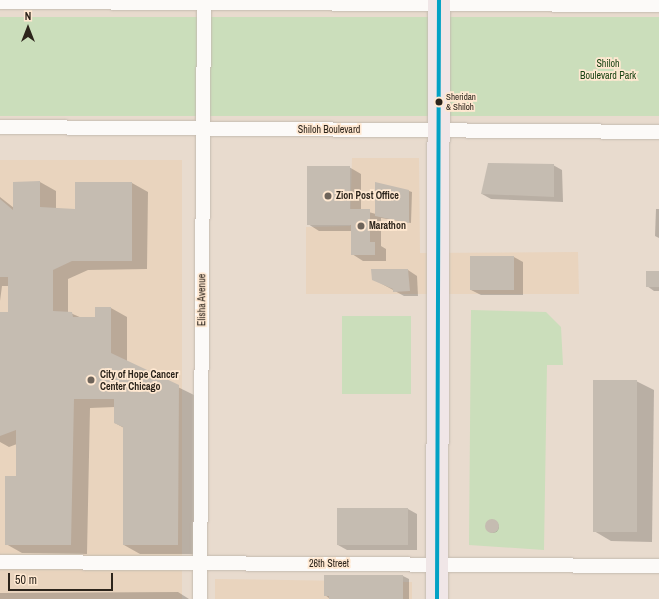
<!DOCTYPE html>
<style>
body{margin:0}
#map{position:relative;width:659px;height:599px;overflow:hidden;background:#e8dbce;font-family:"Archivo Narrow",sans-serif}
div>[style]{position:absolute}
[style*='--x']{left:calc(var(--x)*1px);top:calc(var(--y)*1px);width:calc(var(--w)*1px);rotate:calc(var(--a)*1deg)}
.built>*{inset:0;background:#e9d4be;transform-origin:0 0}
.green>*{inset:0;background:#cbdebb;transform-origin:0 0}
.shadow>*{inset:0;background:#0003}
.round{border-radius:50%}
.building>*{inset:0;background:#c5bcb1;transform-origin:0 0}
.roads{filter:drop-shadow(0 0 1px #c4baaf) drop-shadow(0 0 1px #c4baaf)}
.minor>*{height:14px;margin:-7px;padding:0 7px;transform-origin:7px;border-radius:7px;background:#fcfaf8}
.primary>*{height:22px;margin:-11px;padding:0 11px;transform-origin:11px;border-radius:11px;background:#f0e6e7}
.bus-1>*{height:4px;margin:-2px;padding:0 2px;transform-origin:2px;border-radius:2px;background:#02a2c5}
.dots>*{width:11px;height:11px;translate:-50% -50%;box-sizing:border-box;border:2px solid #ffe8d1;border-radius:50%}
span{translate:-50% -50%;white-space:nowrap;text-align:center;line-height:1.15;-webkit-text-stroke:3.5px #ffe8d1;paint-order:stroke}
.bus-label{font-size:9px;color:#2c241b}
.left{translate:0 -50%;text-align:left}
.park-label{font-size:10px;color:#1b4415}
.street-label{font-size:10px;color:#2c241b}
.poi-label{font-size:10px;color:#2c241b;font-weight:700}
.north{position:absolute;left:8px;top:8px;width:40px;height:40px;-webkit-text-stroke:3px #ffe8d1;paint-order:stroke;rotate:0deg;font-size:11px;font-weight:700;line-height:16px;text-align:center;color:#2c241b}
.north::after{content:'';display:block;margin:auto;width:14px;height:18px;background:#2c241b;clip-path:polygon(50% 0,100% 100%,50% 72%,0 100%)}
.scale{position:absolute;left:8px;top:573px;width:105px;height:18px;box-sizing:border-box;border:2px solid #2c241b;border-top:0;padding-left:5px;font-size:12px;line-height:14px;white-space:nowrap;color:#2c241b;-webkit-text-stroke:3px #ffe8d1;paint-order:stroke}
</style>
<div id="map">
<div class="built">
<div style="clip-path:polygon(352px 158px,419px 158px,420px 253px,578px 252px,579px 294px,306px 294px,306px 227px,350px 226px)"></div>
<div style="left:0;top:160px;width:182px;height:439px"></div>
<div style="clip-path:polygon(215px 579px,412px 582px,412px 599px,215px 599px)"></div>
</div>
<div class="green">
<div style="left:0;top:17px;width:659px;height:99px"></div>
<div style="clip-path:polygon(471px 310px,546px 312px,561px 327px,563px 365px,547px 365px,544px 550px,469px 545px)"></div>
<div style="left:342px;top:316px;width:69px;height:78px"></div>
</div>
<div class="shadow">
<div style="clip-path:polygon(553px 165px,562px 170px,563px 202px,491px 199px,482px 194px)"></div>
<div style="clip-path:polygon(349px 167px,361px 174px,361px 210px,376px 214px,409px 191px,412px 192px,411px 223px,381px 218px,381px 246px,386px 249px,386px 261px,363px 261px,352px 254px,352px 231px,319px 231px,308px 224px)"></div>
<div style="clip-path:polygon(40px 182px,56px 191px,56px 209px,76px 210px,76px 183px,132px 183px,148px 192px,147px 269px,88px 270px,68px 279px,68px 312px,82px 318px,96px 318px,111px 308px,127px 317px,127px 362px,194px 395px,194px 554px,140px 554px,124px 545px,124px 428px,115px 423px,115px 407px,90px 408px,87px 554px,22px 553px,6px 544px,17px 477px,17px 444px,9px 447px,0 442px,0 313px,24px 313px,9px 286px,2px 286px,0 301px,0 197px,14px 208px)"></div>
<div style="clip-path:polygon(656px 209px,659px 209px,659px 238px,655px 236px)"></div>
<div style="clip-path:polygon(514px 257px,523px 262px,523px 295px,481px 295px,471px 290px)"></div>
<div style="clip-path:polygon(408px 270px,417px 276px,418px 296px,404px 296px,373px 279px)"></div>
<div style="clip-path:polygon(659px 272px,659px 291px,654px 291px,647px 286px)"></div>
<div style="clip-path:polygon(636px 381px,654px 390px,652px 542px,611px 541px,594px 531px)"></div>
<div style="clip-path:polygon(408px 509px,417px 514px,417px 550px,347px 550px,338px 545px)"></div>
<div class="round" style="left:487px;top:521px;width:12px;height:12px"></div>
<div style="clip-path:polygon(403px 576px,409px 579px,409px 599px,330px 599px,325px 595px)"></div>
<div style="clip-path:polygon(178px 592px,189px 599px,0 599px,0 593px)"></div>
</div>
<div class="building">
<div style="clip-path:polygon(488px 163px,554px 164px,554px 197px,481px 194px)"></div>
<div style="clip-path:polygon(307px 166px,350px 166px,350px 209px,370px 209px,370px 242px,375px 242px,375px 255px,351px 255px,351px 225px,307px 225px)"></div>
<div style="clip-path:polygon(40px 181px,40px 207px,75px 209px,75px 182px,132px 182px,132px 261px,72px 261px,53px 270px,53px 311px,72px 312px,73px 317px,95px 317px,95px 307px,111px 307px,111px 353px,179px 385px,178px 545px,123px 545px,123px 427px,114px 423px,114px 399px,74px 399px,71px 545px,5px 545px,5px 476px,16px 476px,16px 430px,0 436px,0 312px,8px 312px,8px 277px,0 277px,0 199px,13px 210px,13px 182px)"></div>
<div style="clip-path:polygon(375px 182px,409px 190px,409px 223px,375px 216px)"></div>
<div style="left:470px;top:256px;width:44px;height:34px"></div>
<div style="clip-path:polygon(371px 269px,408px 269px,410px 291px,393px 292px,393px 289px,372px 280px)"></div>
<div style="left:646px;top:271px;width:13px;height:16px"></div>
<div style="left:593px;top:380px;width:44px;height:152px"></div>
<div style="left:337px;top:508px;width:71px;height:37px"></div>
<div class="round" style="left:485px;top:519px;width:14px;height:14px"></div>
<div style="clip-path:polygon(324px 575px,403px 575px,403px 599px,329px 599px,329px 596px,324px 596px)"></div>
</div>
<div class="roads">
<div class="minor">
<div style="--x:0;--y:2;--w:659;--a:0.26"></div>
<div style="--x:0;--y:127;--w:659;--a:0.43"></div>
<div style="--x:0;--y:562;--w:659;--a:0.35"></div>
<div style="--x:200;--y:599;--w:599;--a:-89.62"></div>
</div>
<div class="primary">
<div style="--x:437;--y:599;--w:599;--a:-89.81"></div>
</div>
</div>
<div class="bus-1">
<div style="--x:437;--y:599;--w:599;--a:-89.81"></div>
</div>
<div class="dots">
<div style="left:439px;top:102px;background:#2c241b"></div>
<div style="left:328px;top:196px;background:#6e645a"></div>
<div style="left:361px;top:226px;background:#6e645a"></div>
<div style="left:91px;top:380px;background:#6e645a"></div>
</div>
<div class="bus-label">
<span class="left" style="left:446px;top:102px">Sheridan<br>&amp; Shiloh</span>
</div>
<div class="park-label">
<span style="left:608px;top:69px">Shiloh<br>Boulevard Park</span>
</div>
<div class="street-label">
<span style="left:329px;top:130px">Shiloh Boulevard</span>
<span style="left:202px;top:300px;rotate:-90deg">Elisha Avenue</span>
<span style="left:329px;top:564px">26th Street</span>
</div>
<div class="poi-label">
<span class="left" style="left:336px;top:196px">Zion Post Office</span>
<span class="left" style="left:369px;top:226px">Marathon</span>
<span class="left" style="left:100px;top:380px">City of Hope Cancer<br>Center Chicago</span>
</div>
<div class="north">N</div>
<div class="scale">50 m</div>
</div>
